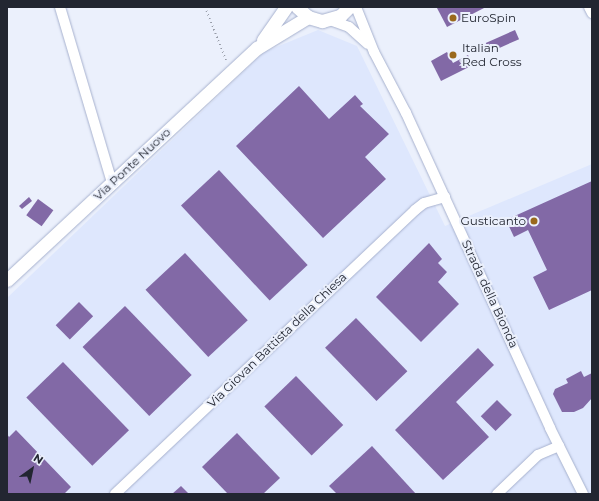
<!DOCTYPE html>
<style>
body{margin:0}
#map{position:relative;width:599px;height:501px;overflow:hidden;background:#ebf0fc;font-family:Montserrat,sans-serif}
div>[style]{position:absolute}
[style*='--x']{left:calc(var(--x)*1px);top:calc(var(--y)*1px);width:calc(var(--w)*1px);rotate:calc(var(--a)*1deg)}
.built>*{inset:0;background:#dee7fd}
.building>*{inset:0;background:#8269a6;transform-origin:0 0}
.path>*{height:2px;margin-top:-1px;transform-origin:0;background:repeating-linear-gradient(90deg,#979ca8 0 1px,transparent 0 4px)}
.roads{filter:drop-shadow(0 0 1px #a7b1ce) drop-shadow(0 0 1px #a7b1ce)}
.minor>*{height:10px;margin:-5px;padding:0 5px;transform-origin:5px;border-radius:5px;background:#fff}
.tertiary>*{height:13px;margin:-6.5px;padding:0 6.5px;transform-origin:6.5px;border-radius:6.5px;background:#fff}
.dots>*{width:11px;height:11px;translate:-50% -50%;box-sizing:border-box;border:2px solid #ebf0fc;border-radius:50%}
span{translate:-50% -50%;white-space:nowrap;text-align:center;line-height:1.15;-webkit-text-stroke:4px #ebf0fc;paint-order:stroke}
.poi-label{font-size:12px;color:#222631}
.left{translate:0 -50%;text-align:left}
.right{translate:-100% -50%;text-align:right}
.street-label{font-size:12px;color:#222631}
.frame{position:absolute;inset:0;border:8px solid #222631;pointer-events:none}
.north{position:absolute;left:12px;top:449px;width:40px;height:40px;-webkit-text-stroke:3px #ebf0fc;paint-order:stroke;rotate:33deg;font-size:11px;font-weight:700;line-height:16px;text-align:center;color:#222631}
.north::after{content:'';display:block;margin:auto;width:14px;height:18px;background:#222631;clip-path:polygon(50% 0,100% 100%,50% 72%,0 100%)}
</style>
<div id="map">
<div class="built">
<div style="clip-path:polygon(318px 30px,357px 46px,445px 226px,592px 164px,592px 494px,7px 494px,7px 298px,264px 52px)"></div>
</div>
<div class="building">
<div style="clip-path:polygon(440px 7px,486px 7px,447px 27px,437px 8px)"></div>
<div style="left:515px;top:30px;width:10px;height:32px;rotate:66deg"></div>
<div style="clip-path:polygon(447px 52px,453px 63px,468px 55px,473px 65px,441px 81px,431px 61px)"></div>
<div style="clip-path:polygon(299px 86px,329px 119px,355px 95px,363px 104px,360px 106px,389px 134px,365px 157px,386px 179px,323px 238px,236px 146px)"></div>
<div style="left:219px;top:170px;width:130px;height:52px;rotate:47deg"></div>
<div style="clip-path:polygon(592px 181px,592px 290px,549px 310px,533px 277px,547px 270px,528px 230px,514px 237px,506px 220px)"></div>
<div style="clip-path:polygon(29px 197px,32px 201px,22px 209px,19px 206px)"></div>
<div style="left:38px;top:199px;width:19px;height:20px;rotate:36deg"></div>
<div style="clip-path:polygon(429px 243px,442px 259px,438px 263px,447px 272px,438px 282px,459px 304px,421px 342px,376px 297px)"></div>
<div style="left:185px;top:253px;width:92px;height:54px;rotate:47deg"></div>
<div style="left:79px;top:302px;width:20px;height:33px;rotate:45deg"></div>
<div style="left:125px;top:306px;width:96px;height:59px;rotate:46deg"></div>
<div style="left:356px;top:318px;width:74px;height:43px;rotate:46deg"></div>
<div style="clip-path:polygon(478px 348px,494px 365px,456px 402px,489px 437px,443px 480px,395px 430px)"></div>
<div style="left:63px;top:362px;width:95px;height:51px;rotate:46deg"></div>
<div style="clip-path:polygon(581px 371px,584px 377px,592px 373px,592px 398px,583px 408px,574px 412px,562px 412px,553px 394px,555px 389px,568px 383px,566px 379px)"></div>
<div style="left:296px;top:376px;width:68px;height:44px;rotate:46deg"></div>
<div style="left:497px;top:400px;width:21px;height:23px;rotate:45deg"></div>
<div style="clip-path:polygon(16px 430px,71px 487px,64px 494px,7px 494px,7px 434px,9px 437px)"></div>
<div style="clip-path:polygon(237px 433px,280px 478px,263px 494px,228px 494px,202px 467px)"></div>
<div style="clip-path:polygon(372px 446px,416px 494px,337px 494px,329px 486px)"></div>
<div style="clip-path:polygon(181px 486px,189px 494px,172px 494px)"></div>
</div>
<div class="path">
<div style="--x:205;--y:7;--w:57;--a:68.4"></div>
</div>
<div class="roads">
<div class="minor">
<div style="--x:60;--y:7;--w:183;--a:73.5"></div>
<div style="--x:356;--y:7;--w:48;--a:68.2"></div>
<div style="--x:374;--y:52;--w:69;--a:62.3"></div>
<div style="--x:406;--y:113;--w:346;--a:65.4"></div>
<div style="--x:550;--y:428;--w:74;--a:63.4"></div>
<div style="--x:589;--y:7;--w:7;--a:63"></div>
<div style="--x:330;--y:20;--w:20;--a:20"></div>
<div style="--x:349;--y:27;--w:25;--a:42"></div>
<div style="--x:115;--y:494;--w:413;--a:-43.4"></div>
<div style="--x:415;--y:210;--w:11;--a:-38"></div>
<div style="--x:424;--y:203;--w:22;--a:-16"></div>
<div style="--x:497;--y:494;--w:57;--a:-43.6"></div>
<div style="--x:538;--y:455;--w:23;--a:-23"></div>
</div>
<div class="tertiary">
<div style="--x:297;--y:7;--w:15;--a:42"></div>
<div style="--x:308;--y:17;--w:15;--a:16"></div>
<div style="--x:322;--y:21;--w:19;--a:-16"></div>
<div style="--x:340;--y:16;--w:13;--a:-45"></div>
<div style="--x:263;--y:40;--w:40;--a:-55.1"></div>
<div style="--x:7;--y:280;--w:341;--a:-42.9"></div>
<div style="--x:257;--y:48;--w:60;--a:-31.3"></div>
</div>
</div>
<div class="dots">
<div style="left:453px;top:18px;background:#9a691c"></div>
<div style="left:453px;top:55px;background:#9a691c"></div>
<div style="left:534px;top:221px;background:#9a691c"></div>
</div>
<div class="poi-label">
<span class="left" style="left:461px;top:18px">EuroSpin</span>
<span class="left" style="left:462px;top:55px">Italian<br>Red Cross</span>
<span class="right" style="left:526px;top:221px">Gusticanto</span>
</div>
<div class="street-label">
<span style="left:132px;top:164px;rotate:-43deg">Via Ponte Nuovo</span>
<span style="left:490px;top:294px;rotate:65deg">Strada della Bionda</span>
<span style="left:277px;top:340px;rotate:-44deg">Via Giovan Battista della Chiesa</span>
</div>
<div class="frame"></div>
<div class="north">N</div>
</div>
